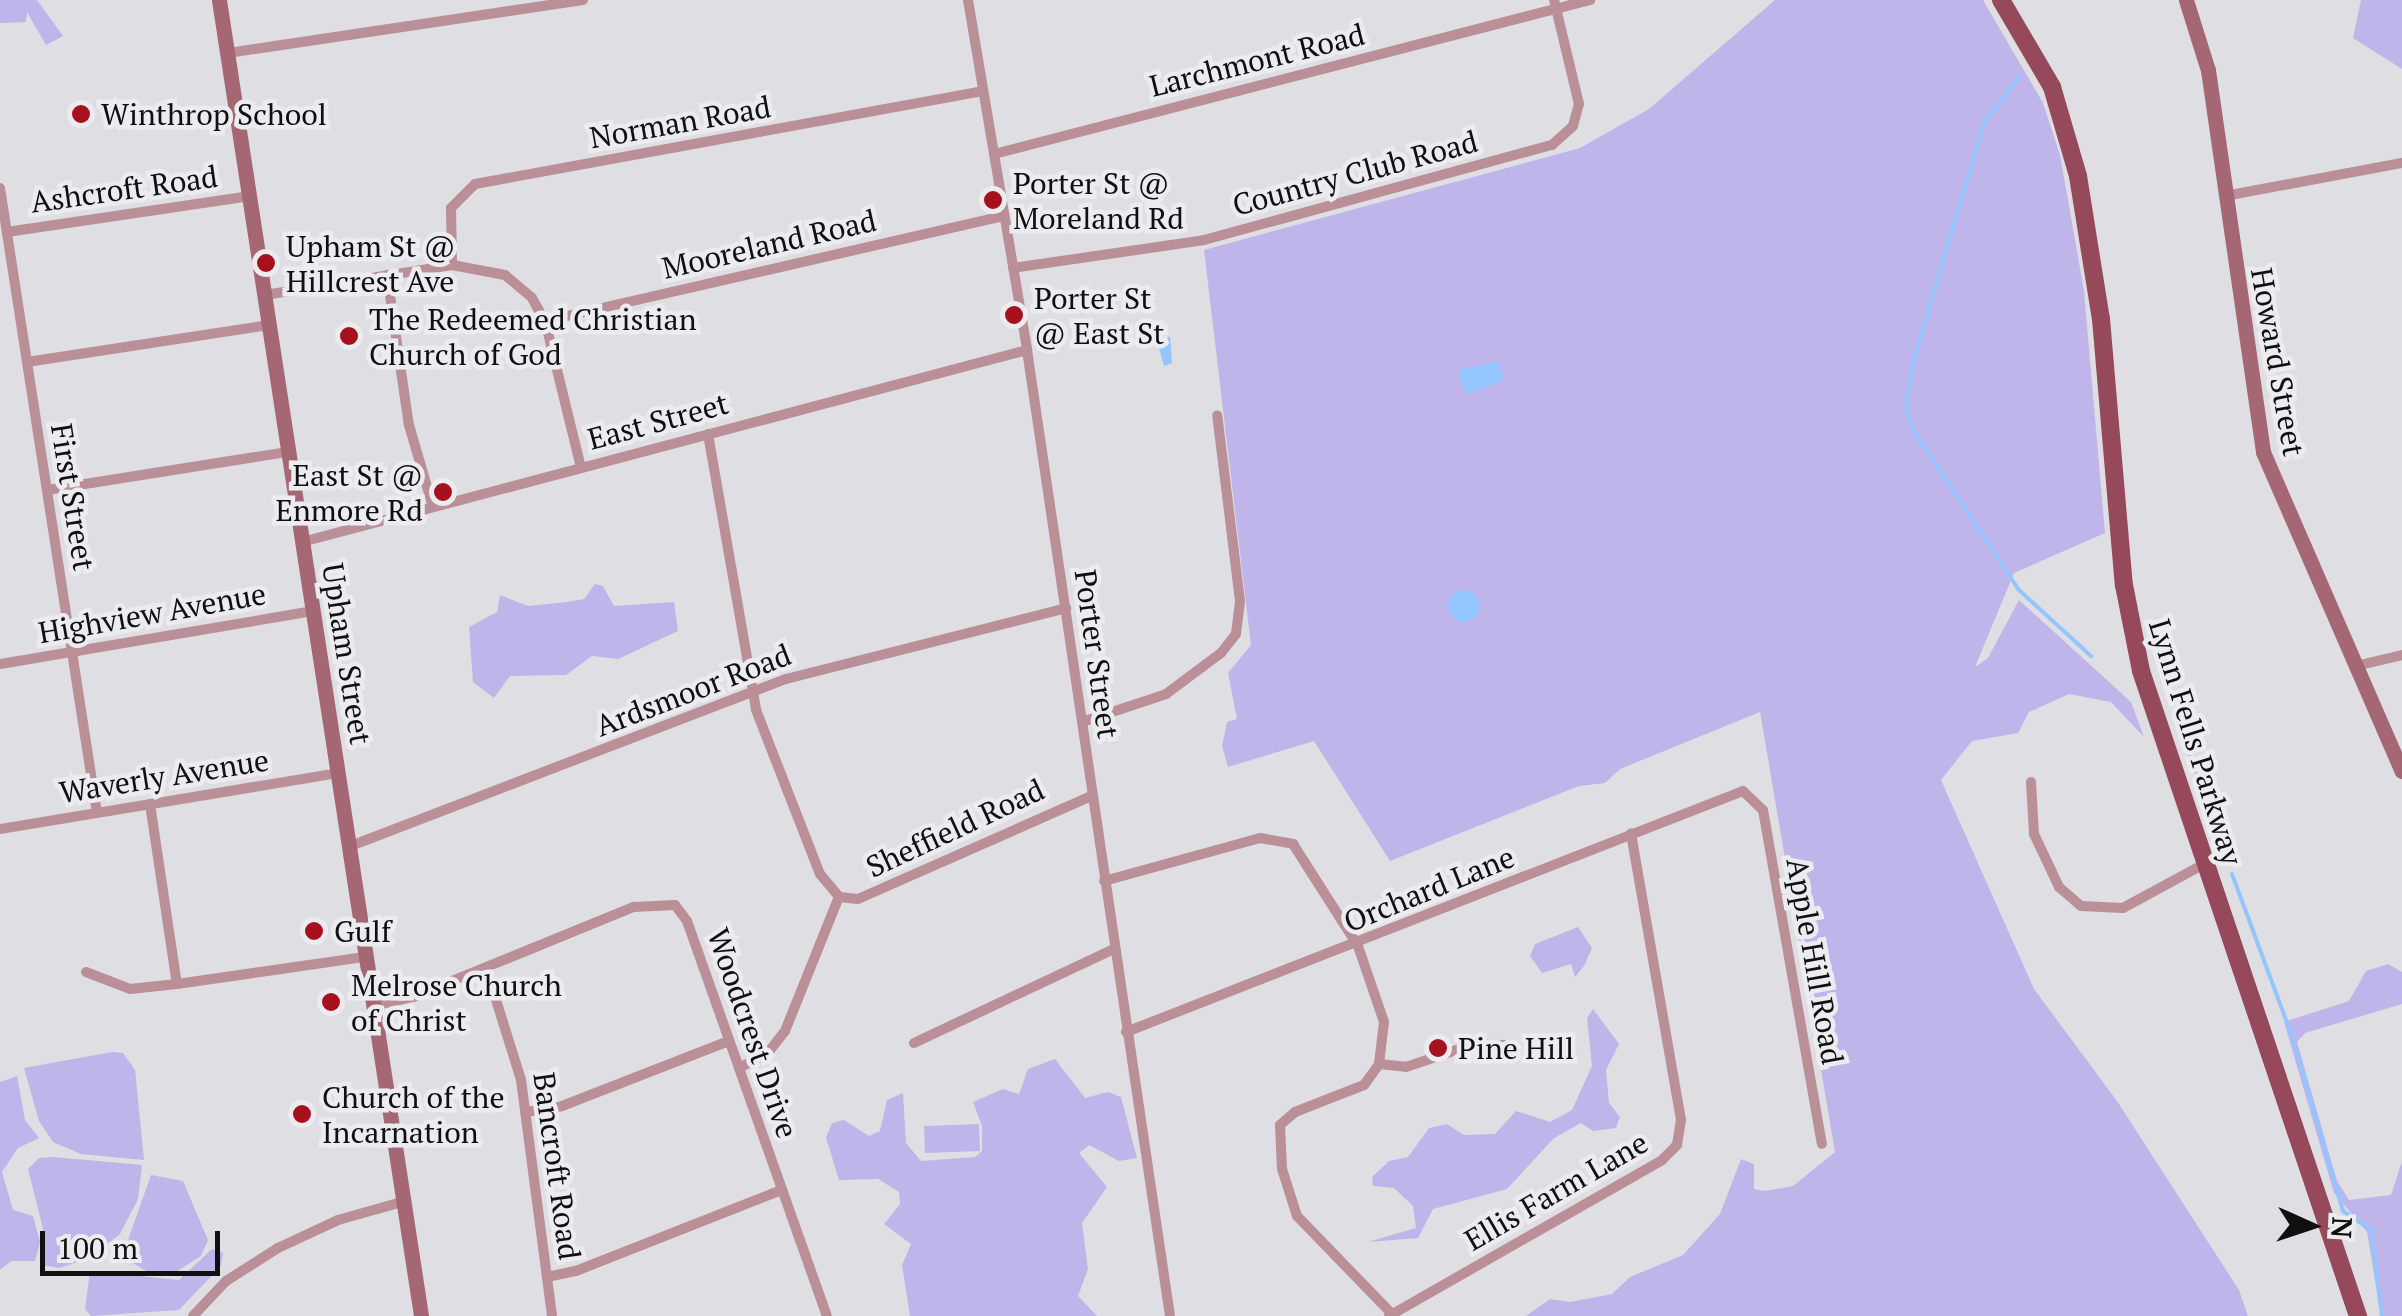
<!DOCTYPE html>
<style>
body{margin:0}
#map{position:relative;width:2402px;height:1316px;overflow:hidden;background:#dfdee2;font-family:"PT Serif",serif}
div>[style]{position:absolute}
[style*='--x']{left:calc(var(--x)*1px);top:calc(var(--y)*1px);width:calc(var(--w)*1px);rotate:calc(var(--a)*1deg)}
.green>*{inset:0;background:#c0b5eb;transform-origin:0 0}
.water>*{inset:0;background:#94c5ff}
.round{border-radius:50%}
.stream>*{height:4px;margin:-2px;padding:0 2px;transform-origin:2px;border-radius:2px;background:#94c5ff}
.street>*{height:10px;margin:-5px;padding:0 5px;transform-origin:5px;border-radius:5px;background:#ba8f97}
.secondary>*{height:15px;margin:-7.5px;padding:0 7.5px;transform-origin:7.5px;border-radius:7.5px;background:#a56774}
.primary>*{height:18px;margin:-9px;padding:0 9px;transform-origin:9px;border-radius:9px;background:#95495b}
.dots>*{width:28px;height:28px;translate:-50% -50%;box-sizing:border-box;border:5px solid #ecebef;border-radius:50%}
span{translate:-50% -50%;white-space:nowrap;text-align:center;line-height:1.15;-webkit-text-stroke:9px #ecebef;paint-order:stroke}
.street-label{font-size:30px;color:#101011}
.poi-label{font-size:30px;color:#101011}
.left{translate:0 -50%;text-align:left}
.right{translate:-100% -50%;text-align:right}
.north{position:absolute;left:2262px;top:1176px;width:100px;height:100px;-webkit-text-stroke:8px #ecebef;paint-order:stroke;rotate:93deg;font-size:28px;font-weight:700;line-height:40px;text-align:center;color:#101011}
.north::after{content:'';display:block;margin:auto;width:35px;height:45px;background:#101011;clip-path:polygon(50% 0,100% 100%,50% 72%,0 100%)}
.scale{position:absolute;left:40px;top:1231px;width:180px;height:45px;box-sizing:border-box;border:5px solid #101011;border-top:0;padding-left:12px;font-size:30px;line-height:35px;white-space:nowrap;color:#101011;-webkit-text-stroke:8px #ecebef;paint-order:stroke}
</style>
<div id="map">
<div class="green">
<div style="clip-path:polygon(0 0,37px 0,63px 36px,46px 45px,27px 12px,26px 22px,0 23px)"></div>
<div style="clip-path:polygon(1775px 0,1983px 0,2043px 103px,2060px 155px,2084px 291px,2105px 533px,2014px 573px,1975px 667px,1988px 658px,2019px 600px,2131px 702px,2144px 737px,2111px 702px,2069px 694px,2029px 712px,2018px 733px,1972px 741px,1941px 780px,2034px 989px,2117px 1101px,2239px 1290px,2248px 1316px,1526px 1316px,1550px 1299px,1570px 1302px,1612px 1294px,1630px 1277px,1683px 1255px,1720px 1214px,1741px 1159px,1754px 1164px,1754px 1189px,1765px 1191px,1793px 1186px,1835px 1152px,1760px 712px,1620px 769px,1605px 783px,1579px 786px,1390px 861px,1314px 741px,1228px 767px,1222px 746px,1227px 722px,1237px 719px,1228px 673px,1251px 645px,1204px 250px,1580px 148px,1649px 109px)"></div>
<div style="clip-path:polygon(2361px 0,2402px 0,2402px 69px,2353px 38px)"></div>
<div style="clip-path:polygon(595px 584px,603px 586px,614px 606px,674px 602px,678px 631px,618px 659px,592px 656px,566px 675px,510px 676px,494px 698px,473px 682px,469px 627px,497px 612px,500px 595px,528px 606px,567px 602px,584px 599px)"></div>
<div style="clip-path:polygon(1578px 927px,1592px 948px,1584px 966px,1575px 977px,1571px 964px,1542px 973px,1530px 956px,1535px 944px)"></div>
<div style="clip-path:polygon(2388px 964px,2402px 972px,2402px 1004px,2305px 1033px,2297px 1042px,2337px 1181px,2349px 1200px,2391px 1195px,2402px 1161px,2402px 1316px,2381px 1316px,2367px 1232px,2334px 1193px,2284px 1022px,2349px 1001px,2366px 971px)"></div>
<div style="clip-path:polygon(1593px 1009px,1619px 1044px,1606px 1070px,1609px 1103px,1620px 1117px,1616px 1128px,1593px 1131px,1581px 1123px,1554px 1138px,1507px 1189px,1433px 1209px,1418px 1238px,1368px 1242px,1416px 1228px,1413px 1206px,1394px 1188px,1373px 1186px,1372px 1177px,1389px 1161px,1408px 1157px,1429px 1128px,1447px 1124px,1464px 1135px,1495px 1134px,1516px 1111px,1550px 1122px,1572px 1110px,1592px 1066px,1587px 1018px)"></div>
<div style="clip-path:polygon(112px 1052px,123px 1053px,135px 1070px,144px 1160px,81px 1154px,53px 1142px,39px 1121px,24px 1068px)"></div>
<div style="clip-path:polygon(1055px 1059px,1085px 1098px,1108px 1092px,1121px 1097px,1137px 1158px,1119px 1161px,1089px 1145px,1079px 1153px,1107px 1187px,1082px 1223px,1088px 1269px,1078px 1296px,1097px 1316px,910px 1316px,902px 1265px,911px 1244px,884px 1224px,900px 1204px,899px 1192px,878px 1179px,839px 1180px,826px 1138px,832px 1123px,844px 1120px,869px 1136px,880px 1131px,887px 1100px,903px 1093px,906px 1143px,921px 1161px,975px 1157px,982px 1151px,982px 1126px,973px 1102px,1003px 1089px,1019px 1094px,1028px 1069px)"></div>
<div style="clip-path:polygon(17px 1076px,25px 1120px,39px 1138px,18px 1148px,2px 1172px,13px 1210px,33px 1216px,40px 1242px,35px 1261px,11px 1261px,0 1270px,0 1082px)"></div>
<div style="left:979px;top:1124px;width:27px;height:55px;rotate:88deg"></div>
<div style="clip-path:polygon(53px 1157px,142px 1165px,138px 1199px,120px 1234px,88px 1259px,59px 1268px,42px 1265px,43px 1229px,28px 1169px,39px 1158px)"></div>
<div style="clip-path:polygon(151px 1175px,183px 1181px,208px 1240px,201px 1256px,176px 1272px,150px 1273px,122px 1257px)"></div>
<div style="clip-path:polygon(212px 1249px,223px 1253px,221px 1266px,179px 1310px,91px 1316px,85px 1309px,90px 1271px,179px 1280px)"></div>
</div>
<div class="water">
<div style="clip-path:polygon(1170px 336px,1172px 363px,1164px 366px,1158px 345px)"></div>
<div style="clip-path:polygon(1499px 361px,1504px 380px,1466px 395px,1458px 370px)"></div>
<div class="round" style="left:1448px;top:590px;width:32px;height:32px"></div>
</div>
<div class="stream">
<div style="--x:2020;--y:76;--w:59;--a:127.5"></div>
<div style="--x:1984;--y:123;--w:253;--a:106.5"></div>
<div style="--x:1912;--y:366;--w:42;--a:98.1"></div>
<div style="--x:1906;--y:408;--w:21;--a:73"></div>
<div style="--x:1912;--y:428;--w:194;--a:56.6"></div>
<div style="--x:2019;--y:590;--w:98;--a:42.5"></div>
<div style="--x:2188;--y:749;--w:69;--a:71.3"></div>
<div style="--x:2232;--y:874;--w:176;--a:69.7"></div>
<div style="--x:2293;--y:1039;--w:179;--a:73.8"></div>
<div style="--x:2343;--y:1211;--w:34;--a:34"></div>
<div style="--x:2371;--y:1230;--w:87;--a:82.7"></div>
</div>
<div class="street">
<div style="--x:968;--y:0;--w:355;--a:80.4"></div>
<div style="--x:1027;--y:350;--w:977;--a:81.58"></div>
<div style="--x:228;--y:53;--w:359;--a:-8.5"></div>
<div style="--x:994;--y:154;--w:616;--a:-14.49"></div>
<div style="--x:0;--y:188;--w:632;--a:81.18"></div>
<div style="--x:2225;--y:196;--w:180;--a:-10.6"></div>
<div style="--x:7;--y:232;--w:246;--a:-8.4"></div>
<div style="--x:452;--y:265;--w:57;--a:-91"></div>
<div style="--x:451;--y:208;--w:34;--a:-45"></div>
<div style="--x:475;--y:184;--w:516;--a:-10.37"></div>
<div style="--x:1013;--y:268;--w:193;--a:-8.3"></div>
<div style="--x:1204;--y:240;--w:361;--a:-15.3"></div>
<div style="--x:1552;--y:145;--w:28;--a:-42"></div>
<div style="--x:1573;--y:126;--w:23;--a:-75"></div>
<div style="--x:1579;--y:104;--w:107;--a:-103.5"></div>
<div style="--x:387;--y:275;--w:152;--a:81.7"></div>
<div style="--x:409;--y:425;--w:85;--a:73.7"></div>
<div style="--x:265;--y:295;--w:189;--a:-9.1"></div>
<div style="--x:452;--y:265;--w:54;--a:10.7"></div>
<div style="--x:505;--y:275;--w:35;--a:40"></div>
<div style="--x:532;--y:298;--w:26;--a:61"></div>
<div style="--x:545;--y:321;--w:151;--a:76.2"></div>
<div style="--x:545;--y:321;--w:471;--a:-12.9"></div>
<div style="--x:27;--y:362;--w:245;--a:-8.7"></div>
<div style="--x:708;--y:434;--w:280;--a:80.1"></div>
<div style="--x:756;--y:710;--w:176;--a:68.7"></div>
<div style="--x:820;--y:874;--w:30;--a:50"></div>
<div style="--x:47;--y:490;--w:244;--a:-9"></div>
<div style="--x:302;--y:542;--w:750;--a:-14.83"></div>
<div style="--x:0;--y:664;--w:316;--a:-9.6"></div>
<div style="--x:2360;--y:665;--w:43;--a:-13.4"></div>
<div style="--x:1082;--y:722;--w:89;--a:-18.4"></div>
<div style="--x:1166;--y:694;--w:69;--a:-36.7"></div>
<div style="--x:1221;--y:653;--w:24;--a:-52"></div>
<div style="--x:1236;--y:634;--w:33;--a:-83"></div>
<div style="--x:1240;--y:601;--w:187;--a:-97"></div>
<div style="--x:2031;--y:782;--w:52;--a:86.7"></div>
<div style="--x:2034;--y:834;--w:59;--a:64.7"></div>
<div style="--x:2059;--y:887;--w:29;--a:41"></div>
<div style="--x:2081;--y:906;--w:42;--a:2.7"></div>
<div style="--x:2123;--y:908;--w:92;--a:-28.5"></div>
<div style="--x:150;--y:804;--w:182;--a:81.5"></div>
<div style="--x:177;--y:984;--w:190;--a:-8.2"></div>
<div style="--x:0;--y:829;--w:342;--a:-9.4"></div>
<div style="--x:348;--y:847;--w:469;--a:-21"></div>
<div style="--x:786;--y:679;--w:289;--a:-14.2"></div>
<div style="--x:1104;--y:881;--w:162;--a:-15.4"></div>
<div style="--x:1260;--y:838;--w:34;--a:10"></div>
<div style="--x:1293;--y:844;--w:121;--a:57.5"></div>
<div style="--x:1358;--y:946;--w:80;--a:71.1"></div>
<div style="--x:1384;--y:1022;--w:42;--a:96.8"></div>
<div style="--x:486;--y:968;--w:117;--a:72.6"></div>
<div style="--x:521;--y:1080;--w:238;--a:82.5"></div>
<div style="--x:86;--y:972;--w:47;--a:21.1"></div>
<div style="--x:130;--y:989;--w:47;--a:-6.1"></div>
<div style="--x:372;--y:1006;--w:42;--a:-12.4"></div>
<div style="--x:413;--y:997;--w:239;--a:-22.2"></div>
<div style="--x:634;--y:907;--w:41;--a:-2.8"></div>
<div style="--x:675;--y:905;--w:20;--a:53"></div>
<div style="--x:687;--y:921;--w:419;--a:70.5"></div>
<div style="--x:1126;--y:1032;--w:662;--a:-21.34"></div>
<div style="--x:1743;--y:791;--w:28;--a:44"></div>
<div style="--x:1763;--y:810;--w:339;--a:80"></div>
<div style="--x:914;--y:1043;--w:221;--a:-25.2"></div>
<div style="--x:739;--y:1068;--w:31;--a:-27"></div>
<div style="--x:767;--y:1054;--w:29;--a:-52"></div>
<div style="--x:785;--y:1031;--w:144;--a:-68.1"></div>
<div style="--x:839;--y:897;--w:19;--a:6"></div>
<div style="--x:858;--y:899;--w:256;--a:-23.8"></div>
<div style="--x:526;--y:1112;--w:36;--a:-9"></div>
<div style="--x:562;--y:1106;--w:179;--a:-21.3"></div>
<div style="--x:547;--y:1277;--w:30;--a:-12"></div>
<div style="--x:576;--y:1271;--w:221;--a:-21.5"></div>
<div style="--x:1392;--y:1314;--w:136;--a:-134.1"></div>
<div style="--x:1297;--y:1216;--w:49;--a:-107.7"></div>
<div style="--x:1282;--y:1169;--w:44;--a:-92.6"></div>
<div style="--x:1280;--y:1125;--w:20;--a:-41"></div>
<div style="--x:1295;--y:1112;--w:74;--a:-21.4"></div>
<div style="--x:1364;--y:1085;--w:26;--a:-54"></div>
<div style="--x:1379;--y:1064;--w:27;--a:6"></div>
<div style="--x:1406;--y:1067;--w:72;--a:-18.7"></div>
<div style="--x:1474;--y:1044;--w:35;--a:2"></div>
<div style="--x:193;--y:1316;--w:48;--a:-46.7"></div>
<div style="--x:226;--y:1281;--w:62;--a:-32.4"></div>
<div style="--x:278;--y:1248;--w:66;--a:-25"></div>
<div style="--x:338;--y:1220;--w:66;--a:-15.7"></div>
<div style="--x:1389;--y:1316;--w:314;--a:-29.7"></div>
<div style="--x:1662;--y:1160;--w:21;--a:-45"></div>
<div style="--x:1677;--y:1145;--w:25;--a:-81"></div>
<div style="--x:1681;--y:1120;--w:291;--a:-99.9"></div>
</div>
<div class="secondary">
<div style="--x:219;--y:0;--w:1331;--a:81.27"></div>
<div style="--x:2186;--y:0;--w:73;--a:72.6"></div>
<div style="--x:2208;--y:70;--w:386;--a:81.8"></div>
<div style="--x:2263;--y:452;--w:348;--a:66.5"></div>
</div>
<div class="primary">
<div style="--x:2001;--y:0;--w:101;--a:59.6"></div>
<div style="--x:2052;--y:87;--w:93;--a:73.7"></div>
<div style="--x:2078;--y:176;--w:145;--a:80.9"></div>
<div style="--x:2101;--y:319;--w:267;--a:85.1"></div>
<div style="--x:2124;--y:585;--w:88;--a:78.8"></div>
<div style="--x:2141;--y:671;--w:681;--a:71.41"></div>
</div>
<div class="dots">
<div style="left:81px;top:114px;background:#a7111e"></div>
<div style="left:993px;top:200px;background:#a7111e"></div>
<div style="left:266px;top:263px;background:#a7111e"></div>
<div style="left:1014px;top:315px;background:#a7111e"></div>
<div style="left:349px;top:336px;background:#a7111e"></div>
<div style="left:443px;top:492px;background:#a7111e"></div>
<div style="left:314px;top:931px;background:#a7111e"></div>
<div style="left:331px;top:1002px;background:#a7111e"></div>
<div style="left:1438px;top:1048px;background:#a7111e"></div>
<div style="left:302px;top:1114px;background:#a7111e"></div>
</div>
<div class="street-label">
<span style="left:1257px;top:60px;rotate:-14deg">Larchmont Road</span>
<span style="left:680px;top:122px;rotate:-10deg">Norman Road</span>
<span style="left:1355px;top:173px;rotate:-15deg">Country Club Road</span>
<span style="left:124px;top:189px;rotate:-8deg">Ashcroft Road</span>
<span style="left:769px;top:244px;rotate:-13deg">Mooreland Road</span>
<span style="left:2278px;top:362px;rotate:80deg">Howard Street</span>
<span style="left:658px;top:421px;rotate:-15deg">East Street</span>
<span style="left:73px;top:497px;rotate:81deg">First Street</span>
<span style="left:152px;top:613px;rotate:-10deg">Highview Avenue</span>
<span style="left:347px;top:654px;rotate:81deg">Upham Street</span>
<span style="left:1097px;top:654px;rotate:82deg">Porter Street</span>
<span style="left:693px;top:690px;rotate:-21deg">Ardsmoor Road</span>
<span style="left:2196px;top:742px;rotate:73deg">Lynn Fells Parkway</span>
<span style="left:164px;top:776px;rotate:-9deg">Waverly Avenue</span>
<span style="left:955px;top:828px;rotate:-25deg">Sheffield Road</span>
<span style="left:1429px;top:889px;rotate:-22deg">Orchard Lane</span>
<span style="left:1815px;top:961px;rotate:80deg">Apple Hill Road</span>
<span style="left:753px;top:1033px;rotate:71deg">Woodcrest Drive</span>
<span style="left:557px;top:1166px;rotate:82deg">Bancroft Road</span>
<span style="left:1556px;top:1191px;rotate:-30deg">Ellis Farm Lane</span>
</div>
<div class="poi-label">
<span class="left" style="left:101px;top:114px">Winthrop School</span>
<span class="left" style="left:1013px;top:200px">Porter St @<br>Moreland Rd</span>
<span class="left" style="left:286px;top:263px">Upham St @<br>Hillcrest Ave</span>
<span class="left" style="left:1034px;top:315px">Porter St<br>@ East St</span>
<span class="left" style="left:369px;top:336px">The Redeemed Christian<br>Church of God</span>
<span class="right" style="left:423px;top:492px">East St @<br>Enmore Rd</span>
<span class="left" style="left:334px;top:931px">Gulf</span>
<span class="left" style="left:351px;top:1002px">Melrose Church<br>of Christ</span>
<span class="left" style="left:1458px;top:1048px">Pine Hill</span>
<span class="left" style="left:322px;top:1114px">Church of the<br>Incarnation</span>
</div>
<div class="north">N</div>
<div class="scale">100 m</div>
</div>
